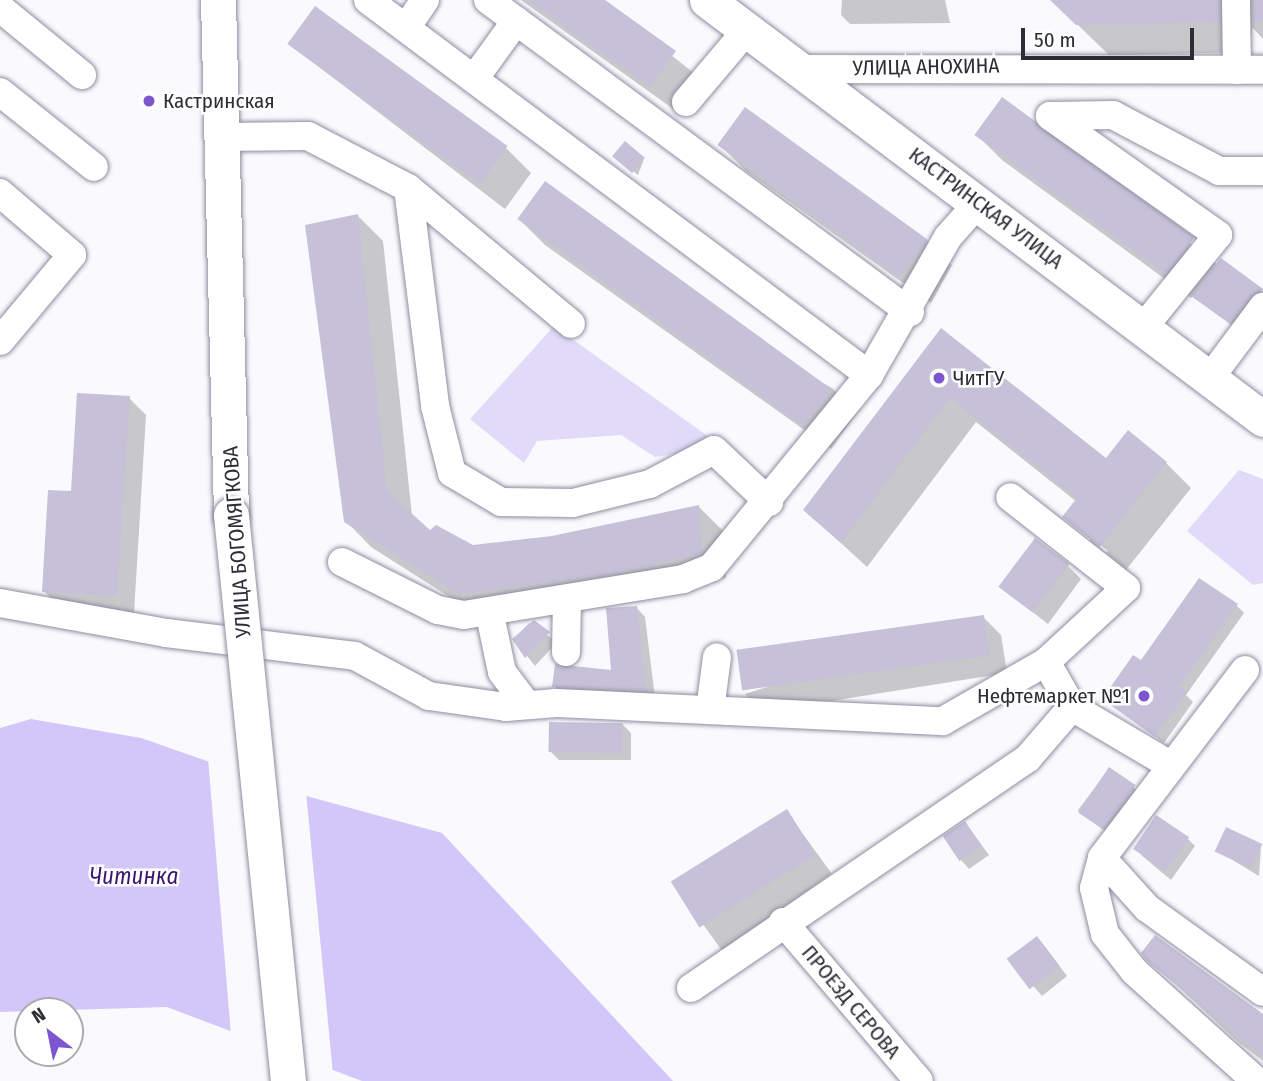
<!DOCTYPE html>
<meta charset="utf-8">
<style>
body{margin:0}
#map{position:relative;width:1263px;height:1081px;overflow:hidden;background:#faf9fd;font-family:"Fira Sans Condensed",sans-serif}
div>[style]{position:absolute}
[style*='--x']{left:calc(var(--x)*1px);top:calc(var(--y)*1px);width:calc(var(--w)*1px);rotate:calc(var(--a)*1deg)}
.green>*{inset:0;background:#e1dbf9}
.water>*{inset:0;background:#d2c7f8}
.pier>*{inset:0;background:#faf9fd}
.shadow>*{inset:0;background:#0003;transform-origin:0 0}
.building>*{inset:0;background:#c6c1d8;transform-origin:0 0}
.roads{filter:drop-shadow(0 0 2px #908ca1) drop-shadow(0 0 2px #908ca1)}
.minor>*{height:28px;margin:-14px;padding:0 14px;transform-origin:14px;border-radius:14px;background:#fff}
.major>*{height:35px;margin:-17.5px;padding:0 17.5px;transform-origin:17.5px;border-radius:17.5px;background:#fff}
.bridges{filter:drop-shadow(0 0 2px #908ca1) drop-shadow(0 0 2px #908ca1)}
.major-bridge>*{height:35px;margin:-17.5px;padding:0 17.5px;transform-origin:17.5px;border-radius:17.5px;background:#fff}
.dots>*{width:19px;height:19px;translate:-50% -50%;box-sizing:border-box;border:4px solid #fff;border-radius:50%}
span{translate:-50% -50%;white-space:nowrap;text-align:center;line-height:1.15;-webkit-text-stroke:5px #fff;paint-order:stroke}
.street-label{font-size:21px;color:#2e2c35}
.poi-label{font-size:21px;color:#2e2c35}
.left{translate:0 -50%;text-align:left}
.right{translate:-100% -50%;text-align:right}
.water-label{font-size:23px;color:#3a1670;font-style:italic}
.north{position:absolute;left:14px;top:997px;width:70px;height:70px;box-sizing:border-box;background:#fff;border:2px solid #ababae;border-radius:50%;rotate:328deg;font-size:19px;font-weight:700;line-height:28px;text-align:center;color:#2e2c35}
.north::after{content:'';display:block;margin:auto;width:24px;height:32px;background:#7d55cf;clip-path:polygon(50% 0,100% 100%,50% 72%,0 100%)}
.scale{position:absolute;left:1021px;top:28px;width:173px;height:32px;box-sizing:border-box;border:4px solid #2e2c35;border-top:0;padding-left:9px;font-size:21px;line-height:24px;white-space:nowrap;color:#2e2c35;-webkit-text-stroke:5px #fff;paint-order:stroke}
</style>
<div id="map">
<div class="green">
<div style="clip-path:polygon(554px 326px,709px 437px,700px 450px,655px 457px,621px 435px,537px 441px,524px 463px,470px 419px)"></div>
<div style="clip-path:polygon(1239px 470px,1263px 479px,1263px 583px,1253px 585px,1187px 531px)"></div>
</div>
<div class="water">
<div style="clip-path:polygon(31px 719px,141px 738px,310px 797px,442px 833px,673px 1081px,362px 1081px,167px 1007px,0 1012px,0 728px)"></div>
</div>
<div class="pier">
<div style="clip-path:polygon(208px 758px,306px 792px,333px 1074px,231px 1035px)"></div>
</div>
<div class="shadow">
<div style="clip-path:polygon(521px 0,602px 0,700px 78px,676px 111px)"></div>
<div style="clip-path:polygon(842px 0,945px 0,950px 23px,850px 24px,841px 15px)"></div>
<div style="clip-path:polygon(1052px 0,1263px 0,1263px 39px,1252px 27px,1250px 52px,1109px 55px)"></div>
<div style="clip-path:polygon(289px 44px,506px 148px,531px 173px,505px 209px)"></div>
<div style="clip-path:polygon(1003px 100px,1218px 265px,1221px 260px,1263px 292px,1263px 325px,1248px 340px,1195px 293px,1191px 298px,1002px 160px,977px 135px)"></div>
<div style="clip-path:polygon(720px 145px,927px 240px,952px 265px,931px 303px,745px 170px)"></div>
<div style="clip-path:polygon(644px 159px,638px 175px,619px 160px)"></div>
<div style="clip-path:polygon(358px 216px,383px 241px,412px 516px,430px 533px,473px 546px,552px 538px,699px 507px,724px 532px,726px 578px,634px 599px,484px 619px,371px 547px,346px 521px)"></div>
<div style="clip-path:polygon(520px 220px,832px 388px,857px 413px,831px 449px,545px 245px)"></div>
<div style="clip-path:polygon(evenodd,941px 330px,1106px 461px,1166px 463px,1191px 488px,1126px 570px,1065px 517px,1077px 502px,976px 422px,867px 567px,805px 510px,941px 330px,1090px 536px,1108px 551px,1106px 553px,1090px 541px,1090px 536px)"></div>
<div style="clip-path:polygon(129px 398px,146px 415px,134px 613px,61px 609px,44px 591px,73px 493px)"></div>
<div style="clip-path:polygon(1067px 565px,1081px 579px,1048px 624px,1000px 587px)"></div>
<div style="clip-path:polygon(1236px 605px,1244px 613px,1186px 695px,1193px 702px,1164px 743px,1104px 699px,1142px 663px)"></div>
<div style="clip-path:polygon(637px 608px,645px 617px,655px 698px,562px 695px,554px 686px,612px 672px)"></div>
<div style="clip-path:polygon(983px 617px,1001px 635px,1007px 673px,762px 712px,745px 694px)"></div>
<div style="clip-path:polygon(529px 623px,557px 642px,535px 666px,514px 639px)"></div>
<div style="clip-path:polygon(622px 724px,631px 733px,631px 760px,559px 760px,550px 751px)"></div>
<div style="left:1109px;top:769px;width:44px;height:52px;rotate:37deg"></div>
<div style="left:787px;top:812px;width:76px;height:134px;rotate:54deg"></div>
<div style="clip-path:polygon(965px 823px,989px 855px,969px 869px,961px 860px)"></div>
<div style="clip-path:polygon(1187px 838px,1195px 846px,1171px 880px,1141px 855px)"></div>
<div style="clip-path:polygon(1261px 846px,1259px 876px,1216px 850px)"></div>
<div style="clip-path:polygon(1045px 947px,1067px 976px,1042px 996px,1011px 960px)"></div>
<div style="clip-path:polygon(1169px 978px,1263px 1017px,1263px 1061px,1237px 1041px)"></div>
</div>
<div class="building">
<div style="clip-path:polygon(528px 0,605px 0,676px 51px,650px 87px)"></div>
<div style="clip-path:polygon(1050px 0,1219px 0,1220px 22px,1076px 25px)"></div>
<div style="left:1253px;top:0;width:10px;height:21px"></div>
<div style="left:315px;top:6px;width:238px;height:47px;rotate:36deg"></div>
<div style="left:1002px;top:97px;width:238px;height:47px;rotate:36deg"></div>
<div style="left:745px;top:107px;width:225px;height:47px;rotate:36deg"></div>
<div style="left:625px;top:141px;width:26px;height:20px;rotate:40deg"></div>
<div style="left:545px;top:181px;width:354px;height:47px;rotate:36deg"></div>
<div style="clip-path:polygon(358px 214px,387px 491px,430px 530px,436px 525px,473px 545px,552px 536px,699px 505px,702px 553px,608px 574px,458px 594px,344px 522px,305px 225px)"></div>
<div style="clip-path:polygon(1221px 258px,1263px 289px,1230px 324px,1191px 296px)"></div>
<div style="clip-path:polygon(941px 328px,1106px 458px,1128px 430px,1167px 462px,1100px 547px,1062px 517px,1077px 498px,950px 398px,841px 543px,803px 510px)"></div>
<div style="clip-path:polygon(77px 393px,130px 396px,117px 596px,42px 592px,48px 490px,71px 491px)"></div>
<div style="left:1035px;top:538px;width:43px;height:61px;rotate:37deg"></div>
<div style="clip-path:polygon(1199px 578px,1238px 604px,1179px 687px,1187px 692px,1155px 737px,1102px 699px,1133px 655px,1141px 660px)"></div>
<div style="clip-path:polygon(637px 606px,646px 691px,552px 687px,555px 664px,611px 670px,606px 608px)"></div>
<div style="left:984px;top:615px;width:41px;height:250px;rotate:82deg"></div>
<div style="clip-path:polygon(534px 620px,550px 632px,525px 658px,512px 639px)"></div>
<div style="left:549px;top:722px;width:74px;height:30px;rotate:1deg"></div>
<div style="left:1109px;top:767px;width:32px;height:55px;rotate:34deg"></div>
<div style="left:787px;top:809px;width:54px;height:137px;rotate:58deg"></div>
<div style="left:1156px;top:815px;width:40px;height:41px;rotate:34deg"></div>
<div style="left:965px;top:821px;width:30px;height:27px;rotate:56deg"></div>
<div style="left:1226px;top:827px;width:40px;height:27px;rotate:25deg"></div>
<div style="clip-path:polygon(1155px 935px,1263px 1014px,1263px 1057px,1146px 960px,1141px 953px)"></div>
<div style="left:1037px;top:936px;width:38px;height:38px;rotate:53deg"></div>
</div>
<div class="roads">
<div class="minor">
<div style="--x:368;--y:0;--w:626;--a:36.81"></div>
<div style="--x:488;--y:0;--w:525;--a:36.48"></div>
<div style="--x:1236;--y:0;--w:70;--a:89.2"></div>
<div style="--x:0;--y:8;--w:106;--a:39.3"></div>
<div style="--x:406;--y:28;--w:34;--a:-56"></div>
<div style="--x:799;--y:69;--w:464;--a:0.1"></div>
<div style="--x:474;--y:79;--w:72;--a:-54.1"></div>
<div style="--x:0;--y:92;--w:120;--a:38.6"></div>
<div style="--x:686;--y:102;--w:93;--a:-49.8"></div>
<div style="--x:1050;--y:116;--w:206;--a:35.3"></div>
<div style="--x:1218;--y:235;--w:119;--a:128.9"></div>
<div style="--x:1050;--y:116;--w:63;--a:-0.9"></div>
<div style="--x:1113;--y:115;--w:120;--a:27.8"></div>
<div style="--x:1219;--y:171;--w:44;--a:0"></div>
<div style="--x:221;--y:137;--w:87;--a:-0.7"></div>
<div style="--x:308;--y:136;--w:113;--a:27.5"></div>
<div style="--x:408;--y:188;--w:212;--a:39.8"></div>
<div style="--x:408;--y:188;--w:220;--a:82.9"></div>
<div style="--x:435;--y:406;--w:69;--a:75.8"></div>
<div style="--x:452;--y:473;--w:57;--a:30.6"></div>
<div style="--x:501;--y:502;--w:72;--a:0.8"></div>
<div style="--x:573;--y:503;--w:79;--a:-13.9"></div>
<div style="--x:650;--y:484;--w:72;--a:-28"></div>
<div style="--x:714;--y:450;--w:76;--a:43.4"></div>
<div style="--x:0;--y:193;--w:95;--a:40.7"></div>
<div style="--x:72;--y:255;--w:112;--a:129.9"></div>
<div style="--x:1210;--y:378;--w:89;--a:-53.3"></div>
<div style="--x:342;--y:562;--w:107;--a:26.6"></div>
<div style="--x:438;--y:610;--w:26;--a:11"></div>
<div style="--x:464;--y:615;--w:222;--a:-9.3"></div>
<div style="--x:683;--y:579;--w:31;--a:-22"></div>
<div style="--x:712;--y:567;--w:248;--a:-50.7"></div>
<div style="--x:869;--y:375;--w:159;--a:-60.2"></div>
<div style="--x:948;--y:237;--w:47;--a:-48.5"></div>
<div style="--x:0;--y:603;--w:169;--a:10.2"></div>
<div style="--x:166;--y:633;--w:190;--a:6.9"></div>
<div style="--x:355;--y:656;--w:84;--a:28.4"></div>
<div style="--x:429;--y:696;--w:78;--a:8.1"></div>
<div style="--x:506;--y:707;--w:50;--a:-4.6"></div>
<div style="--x:556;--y:703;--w:387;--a:2.7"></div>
<div style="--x:943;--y:721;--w:119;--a:-29.8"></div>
<div style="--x:1046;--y:662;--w:109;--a:-42.8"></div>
<div style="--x:1126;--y:588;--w:147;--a:-141.9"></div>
<div style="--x:490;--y:615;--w:58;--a:78.1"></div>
<div style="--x:502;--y:672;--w:41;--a:52.9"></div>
<div style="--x:566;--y:652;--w:51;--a:-88.9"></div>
<div style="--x:1046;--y:662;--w:52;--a:60"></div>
<div style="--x:1072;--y:707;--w:114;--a:30.6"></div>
<div style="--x:1245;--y:670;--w:236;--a:127.3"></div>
<div style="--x:1102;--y:858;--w:31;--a:105"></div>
<div style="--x:1094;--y:888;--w:47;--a:76.6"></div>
<div style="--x:1105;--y:934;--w:47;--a:51.9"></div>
<div style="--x:1134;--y:971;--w:164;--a:42"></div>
<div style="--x:710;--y:710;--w:53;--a:-82.5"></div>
<div style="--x:1102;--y:858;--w:67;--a:48"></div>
<div style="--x:1147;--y:908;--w:143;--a:35.9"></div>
<div style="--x:783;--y:922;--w:209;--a:49.5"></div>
<div style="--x:691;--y:988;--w:408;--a:-34.3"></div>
<div style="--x:1028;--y:758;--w:67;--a:-49.2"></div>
</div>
<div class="major">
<div style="--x:218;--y:0;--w:515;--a:88.55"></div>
<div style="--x:707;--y:0;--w:696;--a:37"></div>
</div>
</div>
<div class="bridges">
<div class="major-bridge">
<div style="--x:231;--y:515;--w:569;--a:84.25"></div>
</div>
</div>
<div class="dots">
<div style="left:149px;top:101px;background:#7d55cf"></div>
<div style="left:939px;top:378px;background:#7d55cf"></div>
<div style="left:1144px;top:696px;background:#7d55cf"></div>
</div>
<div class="street-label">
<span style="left:926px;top:67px;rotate:-1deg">УЛИЦА АНОХИНА</span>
<span style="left:986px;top:208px;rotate:37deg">КАСТРИНСКАЯ УЛИЦА</span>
<span style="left:237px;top:542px;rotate:-94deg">УЛИЦА БОГОМЯГКОВА</span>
<span style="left:851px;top:1002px;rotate:50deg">ПРОЕЗД СЕРОВА</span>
</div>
<div class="poi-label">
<span class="left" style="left:163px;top:101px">Кастринская</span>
<span class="left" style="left:953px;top:378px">ЧитГУ</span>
<span class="right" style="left:1130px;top:696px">Нефтемаркет №1</span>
</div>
<div class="water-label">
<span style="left:134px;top:876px">Читинка</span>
</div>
<div class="north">N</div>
<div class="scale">50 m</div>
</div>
